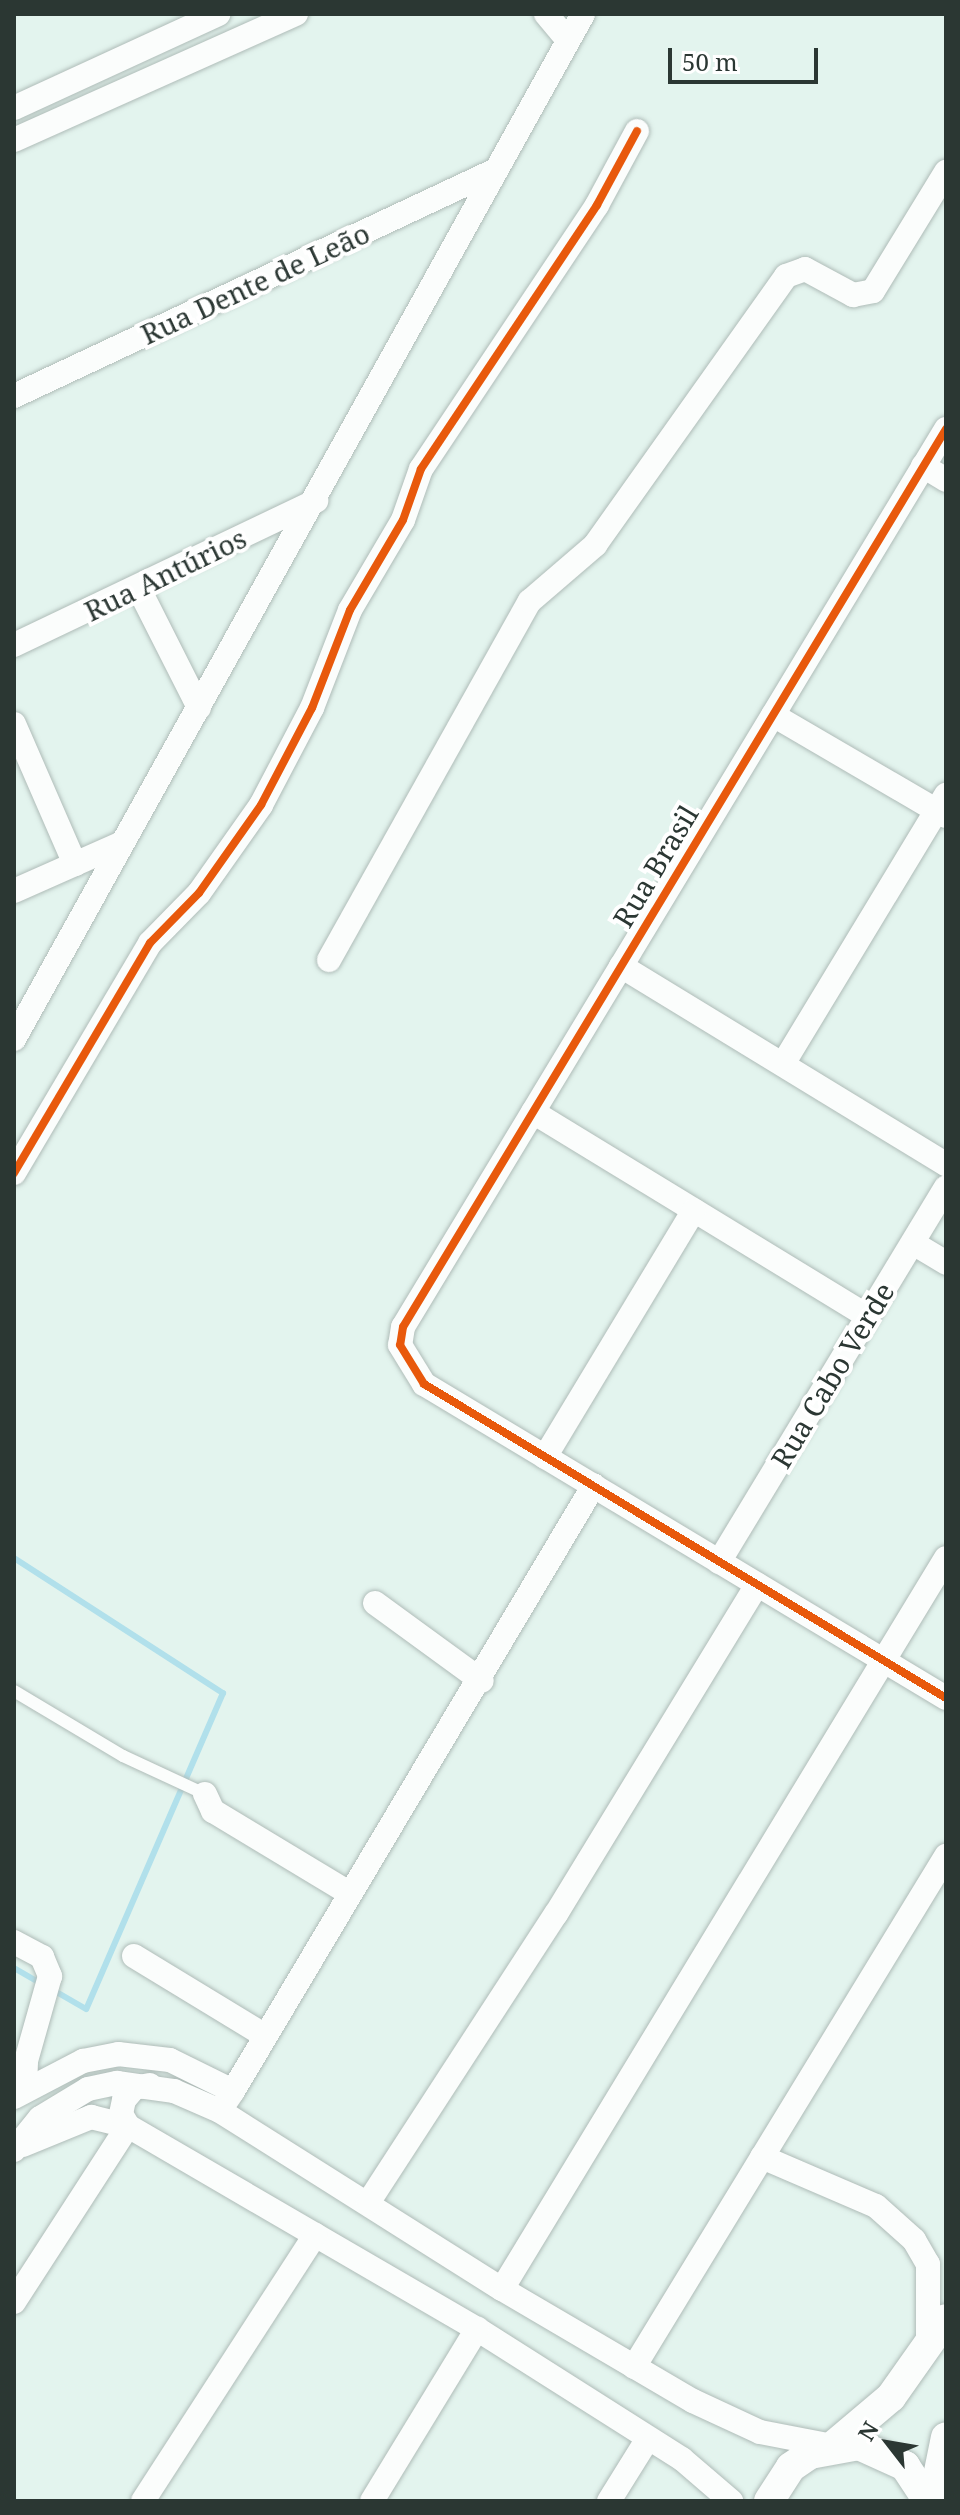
<!DOCTYPE html>
<meta charset="utf-8">
<style>
body{margin:0}
#map{position:relative;width:960px;height:2515px;overflow:hidden;background:#e3f4ee;font-family:"Noto Serif",serif}
div>[style]{position:absolute}
[style*='--x']{left:calc(var(--x)*1px);top:calc(var(--y)*1px);width:calc(var(--w)*1px);rotate:calc(var(--a)*1deg)}
.stream>*{height:6px;margin:-3px;padding:0 3px;transform-origin:3px;border-radius:3px;background:#b1e0eb}
.roads{filter:drop-shadow(0 0 2px #afbcb8) drop-shadow(0 0 2px #afbcb8)}
.service>*{height:12px;margin:-6px;padding:0 6px;transform-origin:6px;border-radius:6px;background:#fbfdfc}
.minor>*{height:24px;margin:-12px;padding:0 12px;transform-origin:12px;border-radius:12px;background:#fbfdfc}
.tertiary>*{height:30px;margin:-15px;padding:0 15px;transform-origin:15px;border-radius:15px;background:#fbfdfc}
.cycleway>*{height:8px;margin:-4px;padding:0 4px;transform-origin:4px;border-radius:4px;background:#e8590c}
span{translate:-50% -50%;white-space:nowrap;text-align:center;line-height:1.15;-webkit-text-stroke:8px #fff;paint-order:stroke}
.street-label{font-size:28px;color:#2b3733}
.frame{position:absolute;inset:0;border:16px solid #2b3733;pointer-events:none}
.north{position:absolute;left:848px;top:2403px;width:80px;height:80px;-webkit-text-stroke:6px #fff;paint-order:stroke;rotate:301deg;font-size:22px;font-weight:700;line-height:32px;text-align:center;color:#2b3733}
.north::after{content:'';display:block;margin:auto;width:28px;height:36px;background:#2b3733;clip-path:polygon(50% 0,100% 100%,50% 72%,0 100%)}
.scale{position:absolute;left:668px;top:48px;width:150px;height:36px;box-sizing:border-box;border:4px solid #2b3733;border-top:0;padding-left:10px;font-size:24px;line-height:28px;white-space:nowrap;color:#2b3733;-webkit-text-stroke:6px #fff;paint-order:stroke}
</style>
<div id="map">
<div class="stream">
<div style="--x:14;--y:1558;--w:249;--a:32.9"></div>
<div style="--x:223;--y:1693;--w:344;--a:113.4"></div>
<div style="--x:86;--y:2009;--w:39;--a:-150"></div>
<div style="--x:14;--y:1968;--w:32;--a:30"></div>
</div>
<div class="roads">
<div class="service">
<div style="--x:14;--y:1691;--w:127;--a:30.8"></div>
<div style="--x:123;--y:1756;--w:90;--a:24.9"></div>
</div>
<div class="minor">
<div style="--x:546;--y:14;--w:33;--a:50"></div>
<div style="--x:14;--y:108;--w:225;--a:-24.7"></div>
<div style="--x:14;--y:140;--w:309;--a:-24.1"></div>
<div style="--x:14;--y:396;--w:532;--a:-25.12"></div>
<div style="--x:946;--y:429;--w:1049;--a:121.16"></div>
<div style="--x:403;--y:1327;--w:18;--a:99"></div>
<div style="--x:400;--y:1345;--w:46;--a:58.4"></div>
<div style="--x:424;--y:1384;--w:609;--a:31.03"></div>
<div style="--x:923;--y:466;--w:27;--a:31"></div>
<div style="--x:139;--y:589;--w:133;--a:63.2"></div>
<div style="--x:14;--y:645;--w:335;--a:-25.5"></div>
<div style="--x:773;--y:715;--w:200;--a:30.3"></div>
<div style="--x:14;--y:724;--w:153;--a:66.5"></div>
<div style="--x:14;--y:891;--w:116;--a:-23.9"></div>
<div style="--x:329;--y:960;--w:411;--a:-60.8"></div>
<div style="--x:530;--y:601;--w:86;--a:-40.7"></div>
<div style="--x:595;--y:545;--w:330;--a:-54.6"></div>
<div style="--x:786;--y:276;--w:20;--a:-20"></div>
<div style="--x:805;--y:269;--w:55;--a:28.4"></div>
<div style="--x:853;--y:295;--w:20;--a:-11"></div>
<div style="--x:873;--y:291;--w:140;--a:-58.5"></div>
<div style="--x:621;--y:966;--w:381;--a:31.4"></div>
<div style="--x:14;--y:1039;--w:1172;--a:-60.96"></div>
<div style="--x:783;--y:1064;--w:315;--a:-58.8"></div>
<div style="--x:533;--y:1112;--w:391;--a:31.4"></div>
<div style="--x:14;--y:1173;--w:267;--a:-59.4"></div>
<div style="--x:150;--y:943;--w:70;--a:-45.6"></div>
<div style="--x:199;--y:893;--w:108;--a:-54.8"></div>
<div style="--x:261;--y:805;--w:110;--a:-62.3"></div>
<div style="--x:312;--y:708;--w:105;--a:-68.8"></div>
<div style="--x:350;--y:610;--w:104;--a:-59.5"></div>
<div style="--x:403;--y:520;--w:54;--a:-70.6"></div>
<div style="--x:421;--y:469;--w:317;--a:-56.3"></div>
<div style="--x:597;--y:205;--w:84;--a:-61.6"></div>
<div style="--x:913;--y:1243;--w:39;--a:31"></div>
<div style="--x:545;--y:1457;--w:288;--a:-58.9"></div>
<div style="--x:719;--y:1562;--w:438;--a:-58.8"></div>
<div style="--x:375;--y:1603;--w:132;--a:36.1"></div>
<div style="--x:205;--y:1794;--w:19;--a:65"></div>
<div style="--x:213;--y:1811;--w:159;--a:31.1"></div>
<div style="--x:14;--y:1942;--w:32;--a:28"></div>
<div style="--x:42;--y:1957;--w:21;--a:67"></div>
<div style="--x:50;--y:1976;--w:88;--a:105.8"></div>
<div style="--x:26;--y:2061;--w:28;--a:92"></div>
<div style="--x:134;--y:1956;--w:152;--a:31.3"></div>
<div style="--x:233;--y:2091;--w:705;--a:-59.22"></div>
<div style="--x:14;--y:2097;--w:78;--a:-27.6"></div>
<div style="--x:83;--y:2061;--w:36;--a:-11"></div>
<div style="--x:118;--y:2054;--w:52;--a:6.6"></div>
<div style="--x:170;--y:2060;--w:70;--a:26.2"></div>
<div style="--x:233;--y:2091;--w:14;--a:124"></div>
<div style="--x:23;--y:2145;--w:74;--a:-22.4"></div>
<div style="--x:91;--y:2117;--w:38;--a:14"></div>
<div style="--x:128;--y:2126;--w:404;--a:30.2"></div>
<div style="--x:477;--y:2329;--w:243;--a:32.4"></div>
<div style="--x:682;--y:2459;--w:65;--a:40.6"></div>
<div style="--x:14;--y:2150;--w:41;--a:-50.9"></div>
<div style="--x:40;--y:2118;--w:56;--a:-31.1"></div>
<div style="--x:88;--y:2089;--w:30;--a:-12"></div>
<div style="--x:117;--y:2083;--w:58;--a:8"></div>
<div style="--x:174;--y:2091;--w:50;--a:23.5"></div>
<div style="--x:220;--y:2111;--w:333;--a:32.3"></div>
<div style="--x:502;--y:2289;--w:221;--a:30.4"></div>
<div style="--x:693;--y:2401;--w:74;--a:24.8"></div>
<div style="--x:760;--y:2432;--w:74;--a:10.9"></div>
<div style="--x:762;--y:2157;--w:124;--a:23.3"></div>
<div style="--x:876;--y:2206;--w:51;--a:41.8"></div>
<div style="--x:914;--y:2240;--w:28;--a:60"></div>
<div style="--x:928;--y:2264;--w:84;--a:90"></div>
<div style="--x:368;--y:2203;--w:345;--a:-57"></div>
<div style="--x:556;--y:1914;--w:386;--a:-58.6"></div>
<div style="--x:502;--y:2289;--w:855;--a:-58.73"></div>
<div style="--x:14;--y:2302;--w:210;--a:-57.1"></div>
<div style="--x:128;--y:2126;--w:14;--a:-120"></div>
<div style="--x:121;--y:2114;--w:14;--a:-78"></div>
<div style="--x:124;--y:2100;--w:16;--a:-50"></div>
<div style="--x:134;--y:2088;--w:16;--a:-11"></div>
<div style="--x:634;--y:2367;--w:599;--a:-58.59"></div>
<div style="--x:143;--y:2501;--w:317;--a:-57.1"></div>
<div style="--x:372;--y:2501;--w:202;--a:-58.6"></div>
<div style="--x:609;--y:2501;--w:72;--a:-58.1"></div>
</div>
<div class="tertiary">
<div style="--x:833;--y:2446;--w:76;--a:-40.2"></div>
<div style="--x:891;--y:2397;--w:95;--a:-54.8"></div>
<div style="--x:769;--y:2501;--w:40;--a:-57.1"></div>
<div style="--x:791;--y:2467;--w:23;--a:-34"></div>
<div style="--x:810;--y:2454;--w:50;--a:-10.4"></div>
<div style="--x:859;--y:2445;--w:51;--a:24.5"></div>
<div style="--x:905;--y:2466;--w:42;--a:56.7"></div>
<div style="--x:933;--y:2501;--w:65;--a:-78.5"></div>
</div>
</div>
<div class="cycleway">
<div style="--x:946;--y:429;--w:1049;--a:121.16"></div>
<div style="--x:403;--y:1327;--w:18;--a:99"></div>
<div style="--x:400;--y:1345;--w:46;--a:58.4"></div>
<div style="--x:424;--y:1384;--w:609;--a:31.03"></div>
<div style="--x:14;--y:1173;--w:267;--a:-59.4"></div>
<div style="--x:150;--y:943;--w:70;--a:-45.6"></div>
<div style="--x:199;--y:893;--w:108;--a:-54.8"></div>
<div style="--x:261;--y:805;--w:110;--a:-62.3"></div>
<div style="--x:312;--y:708;--w:105;--a:-68.8"></div>
<div style="--x:350;--y:610;--w:104;--a:-59.5"></div>
<div style="--x:403;--y:520;--w:54;--a:-70.6"></div>
<div style="--x:421;--y:469;--w:317;--a:-56.3"></div>
<div style="--x:597;--y:205;--w:84;--a:-61.6"></div>
</div>
<div class="street-label">
<span style="left:255px;top:283px;rotate:-25deg">Rua Dente de Leão</span>
<span style="left:165px;top:574px;rotate:-26deg">Rua Antúrios</span>
<span style="left:655px;top:866px;rotate:-59deg">Rua Brasil</span>
<span style="left:832px;top:1375px;rotate:-59deg">Rua Cabo Verde</span>
</div>
<div class="frame"></div>
<div class="north">N</div>
<div class="scale">50 m</div>
</div>
